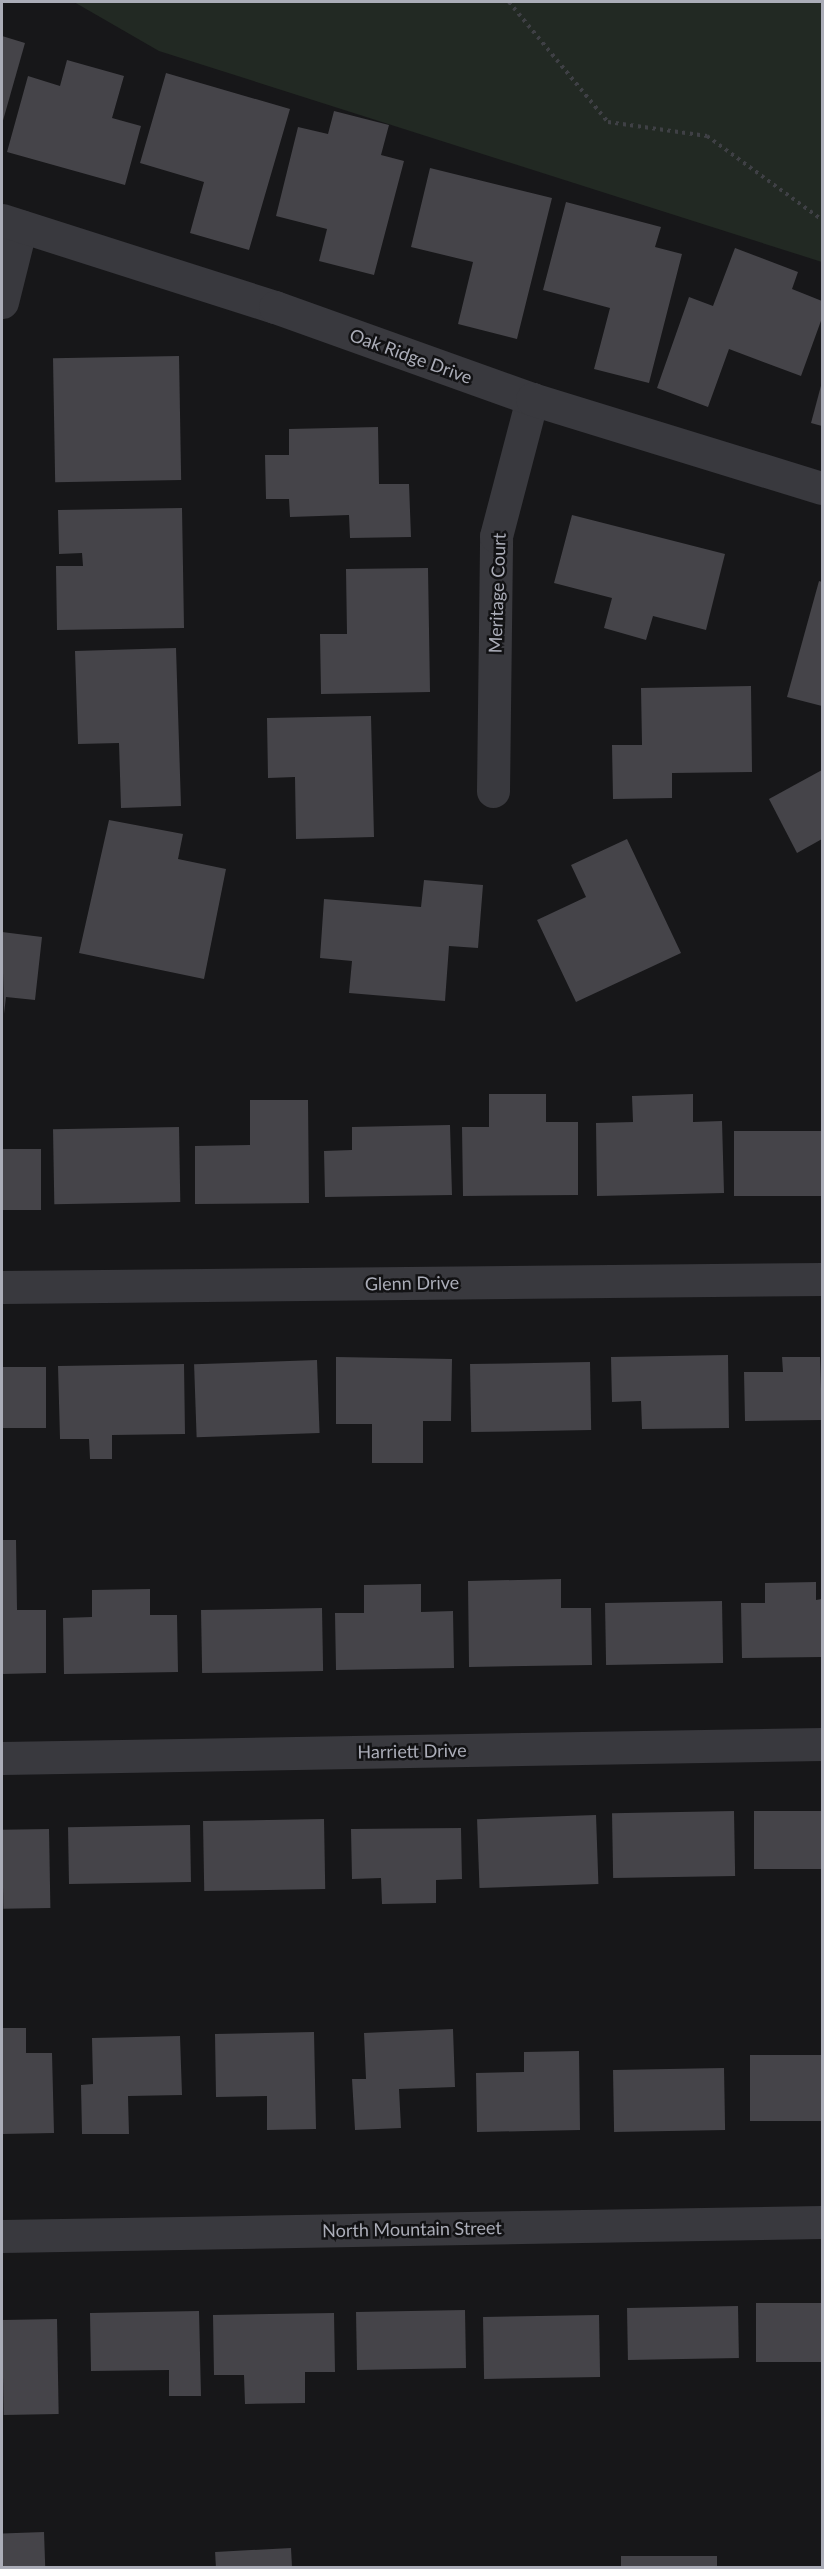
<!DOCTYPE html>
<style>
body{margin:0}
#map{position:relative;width:824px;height:2569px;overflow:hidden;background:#171719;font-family:Lato,sans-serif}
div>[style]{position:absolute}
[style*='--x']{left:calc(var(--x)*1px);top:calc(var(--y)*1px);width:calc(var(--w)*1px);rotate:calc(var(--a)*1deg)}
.green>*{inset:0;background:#222923}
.building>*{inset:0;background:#454449;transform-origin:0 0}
.path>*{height:4px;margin-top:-2px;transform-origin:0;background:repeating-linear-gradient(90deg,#3f4045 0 3px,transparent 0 7.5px)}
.minor>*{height:33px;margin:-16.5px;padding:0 16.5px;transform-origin:16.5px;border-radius:16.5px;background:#39393e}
.tertiary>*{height:33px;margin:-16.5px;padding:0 16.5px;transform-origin:16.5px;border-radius:16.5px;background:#39393e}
span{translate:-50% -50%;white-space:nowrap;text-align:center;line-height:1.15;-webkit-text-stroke:5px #121214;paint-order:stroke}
.street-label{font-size:18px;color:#abadb8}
.frame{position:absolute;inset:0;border:3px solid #abadb8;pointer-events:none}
</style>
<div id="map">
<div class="green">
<div style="clip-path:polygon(74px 2px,822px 2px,822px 262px,159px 51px)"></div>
</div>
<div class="building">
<div style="clip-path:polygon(2px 36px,25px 43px,2px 124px)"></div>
<div style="clip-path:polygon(67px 60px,124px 76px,112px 118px,141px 126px,125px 185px,7px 152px,28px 76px,60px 86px)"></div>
<div style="clip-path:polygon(166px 73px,290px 109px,249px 250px,190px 233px,204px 182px,140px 163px)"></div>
<div style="clip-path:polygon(334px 111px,389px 125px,381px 155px,404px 161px,374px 275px,319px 261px,327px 229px,276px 216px,298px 127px,328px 134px)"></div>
<div style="clip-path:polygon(430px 168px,552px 198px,517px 339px,458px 324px,473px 262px,411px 247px)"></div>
<div style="clip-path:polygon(566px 202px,661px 227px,655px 247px,682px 254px,649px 383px,594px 369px,610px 308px,543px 290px)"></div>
<div style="clip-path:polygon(735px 248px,798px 272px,792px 289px,822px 301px,822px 318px,801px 376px,729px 349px,708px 407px,657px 388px,689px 297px,713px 306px)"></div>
<div style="left:179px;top:356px;width:124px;height:126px;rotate:89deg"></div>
<div style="clip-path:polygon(822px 382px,822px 426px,811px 423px)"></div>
<div style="clip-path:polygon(378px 427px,379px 484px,409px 484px,411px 537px,350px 538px,349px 515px,290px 517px,289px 499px,266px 499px,265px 455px,289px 455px,289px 429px)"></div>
<div style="clip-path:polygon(182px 508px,184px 628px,57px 630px,56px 566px,83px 566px,82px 553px,59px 554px,58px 510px)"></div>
<div style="clip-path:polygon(572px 515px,725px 554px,706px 630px,653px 616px,646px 640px,604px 628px,612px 598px,554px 583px)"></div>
<div style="clip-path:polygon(428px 568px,430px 692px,321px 694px,320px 634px,347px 634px,346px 569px)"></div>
<div style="clip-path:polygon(819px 581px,822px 582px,822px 706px,787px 697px)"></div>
<div style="clip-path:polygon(176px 648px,181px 806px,121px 808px,119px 743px,78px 744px,75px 651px)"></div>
<div style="clip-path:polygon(751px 686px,752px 772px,672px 773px,672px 798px,613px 799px,612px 745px,642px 745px,641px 688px)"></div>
<div style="clip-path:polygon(371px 716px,374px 837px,296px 839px,295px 777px,268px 778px,267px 718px)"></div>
<div style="clip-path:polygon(822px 770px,822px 839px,797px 853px,769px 799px)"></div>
<div style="clip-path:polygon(109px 820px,183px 834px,178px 859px,226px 869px,204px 979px,79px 953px)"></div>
<div style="clip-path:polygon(627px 839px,681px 953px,576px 1002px,537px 920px,586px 897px,571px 865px)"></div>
<div style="clip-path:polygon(424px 880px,483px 885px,478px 948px,449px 946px,445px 1001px,349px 993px,352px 961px,320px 958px,324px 899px,421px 907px)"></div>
<div style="clip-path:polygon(2px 932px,42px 937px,35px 1000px,6px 997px,4px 1014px)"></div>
<div style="clip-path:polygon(489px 1094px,546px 1094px,546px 1122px,578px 1122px,578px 1195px,463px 1196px,462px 1127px,489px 1127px)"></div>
<div style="clip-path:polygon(693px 1094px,693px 1122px,722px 1121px,724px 1193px,597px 1196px,596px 1123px,633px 1122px,632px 1096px)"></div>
<div style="clip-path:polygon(250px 1100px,308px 1100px,309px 1203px,195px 1204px,195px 1146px,250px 1145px)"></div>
<div style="clip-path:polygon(450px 1125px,452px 1195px,325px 1197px,324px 1151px,352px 1150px,352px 1127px)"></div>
<div style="left:179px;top:1127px;width:75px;height:126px;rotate:89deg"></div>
<div style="left:822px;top:1131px;width:65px;height:88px;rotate:90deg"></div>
<div style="left:2px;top:1149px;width:39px;height:61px"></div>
<div style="clip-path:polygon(728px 1355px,729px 1428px,642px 1429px,641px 1401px,612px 1402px,611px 1357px)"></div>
<div style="clip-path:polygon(336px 1357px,452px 1359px,451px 1421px,423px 1421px,423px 1463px,372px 1463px,372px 1424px,336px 1424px)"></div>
<div style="clip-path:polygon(782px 1357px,820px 1357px,822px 1420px,745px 1421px,744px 1372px,783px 1372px)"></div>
<div style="left:317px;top:1360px;width:73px;height:123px;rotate:88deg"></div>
<div style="left:590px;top:1362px;width:68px;height:120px;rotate:89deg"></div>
<div style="clip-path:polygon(184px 1364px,185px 1434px,112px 1435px,112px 1459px,90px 1459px,89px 1439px,60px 1439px,58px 1366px)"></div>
<div style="left:2px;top:1367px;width:44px;height:61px"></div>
<div style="clip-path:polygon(2px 1540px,16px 1540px,17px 1610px,46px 1610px,46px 1673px,2px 1674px)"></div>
<div style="clip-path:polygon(561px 1579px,561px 1608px,591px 1608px,592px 1665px,469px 1667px,468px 1581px)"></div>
<div style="clip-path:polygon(816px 1582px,816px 1600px,822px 1599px,822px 1657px,742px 1658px,741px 1603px,765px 1603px,765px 1583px)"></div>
<div style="clip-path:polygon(421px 1584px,421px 1612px,453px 1611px,454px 1668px,336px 1670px,335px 1613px,364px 1613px,364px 1585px)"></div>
<div style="clip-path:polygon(150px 1589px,150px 1615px,177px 1615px,178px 1672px,64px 1674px,63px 1618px,92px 1617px,92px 1590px)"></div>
<div style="left:722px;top:1601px;width:62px;height:117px;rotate:89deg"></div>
<div style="left:322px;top:1608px;width:63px;height:121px;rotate:89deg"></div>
<div style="left:734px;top:1811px;width:65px;height:122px;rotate:89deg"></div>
<div style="left:822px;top:1811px;width:58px;height:68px;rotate:90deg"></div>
<div style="left:596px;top:1815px;width:69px;height:119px;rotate:88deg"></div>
<div style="left:324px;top:1819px;width:70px;height:121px;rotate:89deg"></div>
<div style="left:190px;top:1825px;width:57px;height:122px;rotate:89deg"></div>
<div style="clip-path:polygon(461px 1828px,462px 1879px,436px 1880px,436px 1903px,382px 1904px,381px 1878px,352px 1879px,351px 1829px)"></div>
<div style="left:49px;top:1829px;width:79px;height:47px;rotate:89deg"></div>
<div style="clip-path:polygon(2px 2028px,26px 2028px,26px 2053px,52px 2053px,54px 2133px,2px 2134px)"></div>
<div style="clip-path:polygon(453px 2029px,455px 2087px,399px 2089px,401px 2128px,355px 2130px,352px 2079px,366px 2079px,364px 2033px)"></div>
<div style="clip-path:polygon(314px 2032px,316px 2129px,267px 2130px,267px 2096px,216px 2097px,215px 2034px)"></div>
<div style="clip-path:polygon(180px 2036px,182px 2095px,128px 2096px,129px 2134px,82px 2134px,81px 2085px,93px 2084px,92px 2038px)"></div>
<div style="clip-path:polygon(579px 2051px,580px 2130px,477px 2132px,476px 2073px,524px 2072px,524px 2052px)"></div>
<div style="left:822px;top:2055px;width:66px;height:72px;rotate:90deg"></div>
<div style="left:724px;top:2068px;width:62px;height:111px;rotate:89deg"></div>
<div style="left:822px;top:2303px;width:59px;height:66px;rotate:90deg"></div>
<div style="left:738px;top:2306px;width:52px;height:111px;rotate:89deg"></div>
<div style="left:465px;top:2310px;width:58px;height:109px;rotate:89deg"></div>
<div style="clip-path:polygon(199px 2311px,201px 2396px,169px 2396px,169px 2370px,91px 2371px,90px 2313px)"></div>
<div style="clip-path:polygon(334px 2313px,335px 2372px,305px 2372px,305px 2403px,245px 2404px,244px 2375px,214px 2375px,213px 2315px)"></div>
<div style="left:599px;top:2315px;width:62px;height:116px;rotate:89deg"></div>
<div style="left:57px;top:2319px;width:95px;height:55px;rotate:89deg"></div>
<div style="left:44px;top:2532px;width:36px;height:42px;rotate:88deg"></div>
<div style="left:291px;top:2548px;width:20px;height:76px;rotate:87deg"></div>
<div style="left:717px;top:2556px;width:12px;height:96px;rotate:90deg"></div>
</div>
<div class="path">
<div style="--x:509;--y:2;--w:156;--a:50.5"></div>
<div style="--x:608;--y:122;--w:100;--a:8"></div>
<div style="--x:707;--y:136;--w:142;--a:36.1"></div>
</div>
<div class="minor">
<div style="--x:2;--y:302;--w:78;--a:-76"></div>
<div style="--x:493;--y:791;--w:255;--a:-89.3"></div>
<div style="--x:496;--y:536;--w:142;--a:-75.3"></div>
<div style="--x:2;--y:1287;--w:820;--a:-0.56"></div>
<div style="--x:2;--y:1758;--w:820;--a:-0.98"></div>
<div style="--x:2;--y:2236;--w:820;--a:-0.98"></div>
</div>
<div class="tertiary">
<div style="--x:2;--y:220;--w:287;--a:17.7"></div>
<div style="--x:275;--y:307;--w:273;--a:19.7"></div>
<div style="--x:532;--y:399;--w:303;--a:17.1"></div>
</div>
<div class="street-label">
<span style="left:411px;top:356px;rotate:20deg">Oak Ridge Drive</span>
<span style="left:497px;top:593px;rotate:-88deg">Meritage Court</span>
<span style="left:412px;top:1283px;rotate:-1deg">Glenn Drive</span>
<span style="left:412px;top:1751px;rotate:-1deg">Harriett Drive</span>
<span style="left:412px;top:2229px;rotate:-1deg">North Mountain Street</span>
</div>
<div class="frame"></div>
</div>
